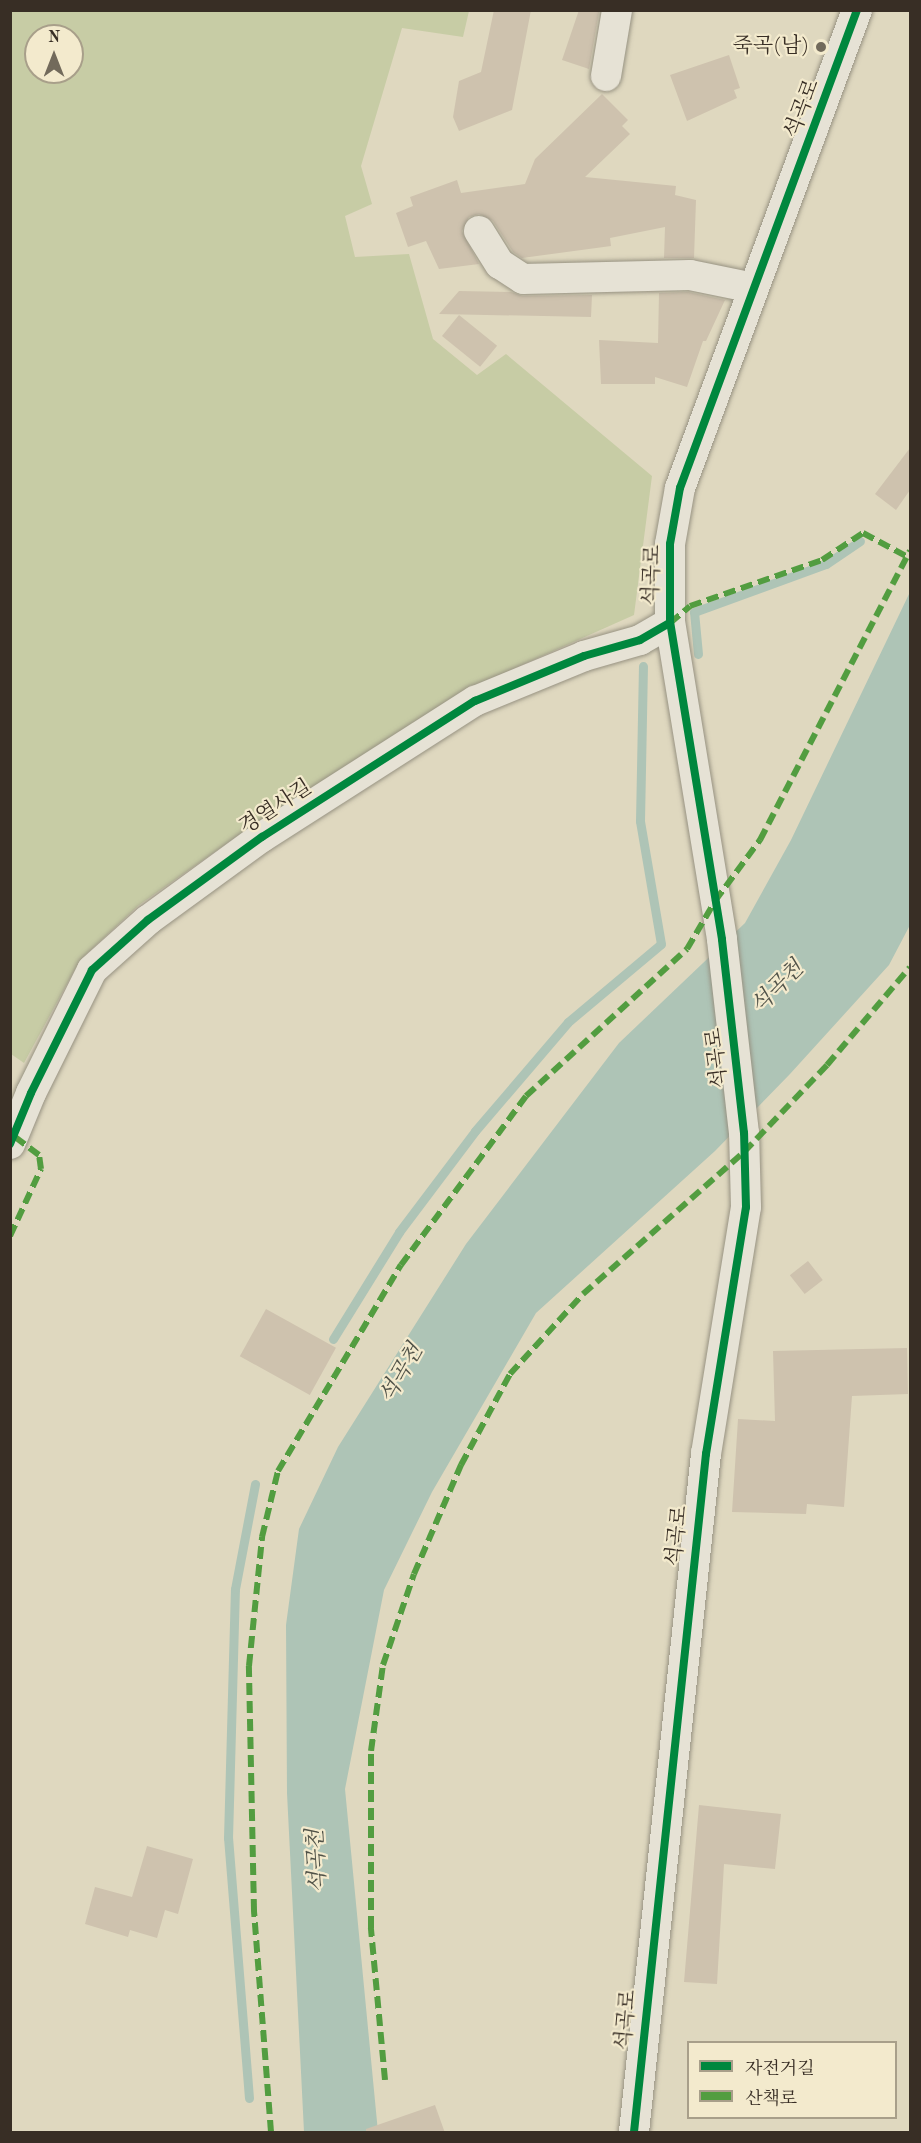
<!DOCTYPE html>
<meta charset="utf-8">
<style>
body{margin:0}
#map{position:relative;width:921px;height:2143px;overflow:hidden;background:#dfd8bf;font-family:"Old Standard TT","Noto Serif KR",serif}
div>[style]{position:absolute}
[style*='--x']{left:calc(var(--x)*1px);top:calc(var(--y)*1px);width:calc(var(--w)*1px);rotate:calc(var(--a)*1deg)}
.green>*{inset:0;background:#c7cca5}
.water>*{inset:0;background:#aec4b6}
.stream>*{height:9px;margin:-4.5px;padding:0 4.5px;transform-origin:4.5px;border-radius:4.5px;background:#aec4b6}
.building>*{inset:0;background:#cec2ae;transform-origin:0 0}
.roads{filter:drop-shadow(0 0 2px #979282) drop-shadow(0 0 2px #979282)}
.minor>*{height:30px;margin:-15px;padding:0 15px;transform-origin:15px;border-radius:15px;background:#e6e2d5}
.quiet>*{height:6px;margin-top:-3px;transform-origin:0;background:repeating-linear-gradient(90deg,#529d40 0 12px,transparent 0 18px)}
.cycleway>*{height:8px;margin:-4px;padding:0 4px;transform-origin:4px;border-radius:4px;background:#00873e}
.dots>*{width:16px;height:16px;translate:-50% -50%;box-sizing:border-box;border:3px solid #f3eacd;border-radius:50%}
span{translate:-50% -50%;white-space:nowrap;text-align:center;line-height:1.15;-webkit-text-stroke:4.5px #f3eacd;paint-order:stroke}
.poi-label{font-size:21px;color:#382e25}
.right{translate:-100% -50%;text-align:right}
.street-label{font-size:21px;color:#382e25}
.water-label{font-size:22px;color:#505248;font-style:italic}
.frame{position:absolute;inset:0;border:12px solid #382e25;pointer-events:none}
.legend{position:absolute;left:687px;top:2041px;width:210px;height:78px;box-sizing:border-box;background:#f3eacd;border:2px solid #a89f8a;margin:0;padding:8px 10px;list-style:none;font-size:18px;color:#382e25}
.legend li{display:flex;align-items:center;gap:12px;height:30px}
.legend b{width:30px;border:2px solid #a89f8a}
.north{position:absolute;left:24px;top:24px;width:60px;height:60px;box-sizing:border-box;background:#f3eacd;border:2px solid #a89f8a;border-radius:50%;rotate:0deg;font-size:16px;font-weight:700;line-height:24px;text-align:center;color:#382e25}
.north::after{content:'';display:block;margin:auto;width:21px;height:27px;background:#726a5b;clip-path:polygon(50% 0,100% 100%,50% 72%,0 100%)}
</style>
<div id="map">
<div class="green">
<div style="clip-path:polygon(evenodd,11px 11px,469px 11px,463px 37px,402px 28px,361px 166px,372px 204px,345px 216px,355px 257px,409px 254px,433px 339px,477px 375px,506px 354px,652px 476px,634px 615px,473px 687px,253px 825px,139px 905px,80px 960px,24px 1063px,11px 1054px,11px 11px,36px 36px,72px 36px,72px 72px,36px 72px,36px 36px)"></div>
</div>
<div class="water">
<div style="clip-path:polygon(910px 592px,910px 925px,889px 965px,790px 1074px,715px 1151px,536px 1313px,432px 1492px,384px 1590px,345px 1789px,378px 2132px,304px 2132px,287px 1793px,286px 1625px,299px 1529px,338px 1447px,466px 1244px,619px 1043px,745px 923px,791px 840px)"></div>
</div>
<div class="stream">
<div style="--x:698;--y:654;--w:42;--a:-95.4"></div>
<div style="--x:694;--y:612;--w:140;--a:-20"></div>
<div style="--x:826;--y:564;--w:41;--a:-34.1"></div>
<div style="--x:333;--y:1339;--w:126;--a:-58.3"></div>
<div style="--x:399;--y:1232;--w:126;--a:-53"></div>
<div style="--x:475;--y:1131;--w:143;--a:-49.5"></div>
<div style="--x:568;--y:1022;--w:121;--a:-40"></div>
<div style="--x:661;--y:944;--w:125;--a:-99.7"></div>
<div style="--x:640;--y:821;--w:155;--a:-88.9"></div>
<div style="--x:249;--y:2098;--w:261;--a:-94.6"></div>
<div style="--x:228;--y:1838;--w:249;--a:-88.4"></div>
<div style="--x:235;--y:1589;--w:107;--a:-79.2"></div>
</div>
<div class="building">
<div style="clip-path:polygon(494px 10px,531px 10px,512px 110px,459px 131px,453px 117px,459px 81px,481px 72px)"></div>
<div style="clip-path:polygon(579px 10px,599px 12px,589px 69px,562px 60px)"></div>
<div style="clip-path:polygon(729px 55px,740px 88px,734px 90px,737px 98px,687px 121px,670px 75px)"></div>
<div style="clip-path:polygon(602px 94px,628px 120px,622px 126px,630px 134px,585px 177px,676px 186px,675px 195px,696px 200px,694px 258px,664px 258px,665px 227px,610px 238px,611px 246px,522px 258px,513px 252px,493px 221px,479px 214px,469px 217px,462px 231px,479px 264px,439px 269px,426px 241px,408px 247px,396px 213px,413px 206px,410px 197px,457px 180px,461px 193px,525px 184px,535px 159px)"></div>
<div style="clip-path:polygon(459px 291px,511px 292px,523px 296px,592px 295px,591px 317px,439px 314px)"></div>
<div style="clip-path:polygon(688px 292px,725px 300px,706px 341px,703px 341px,687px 387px,655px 377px,655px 384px,601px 384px,599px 340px,658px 343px,659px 293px)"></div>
<div style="left:459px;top:315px;width:49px;height:27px;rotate:39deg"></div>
<div style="clip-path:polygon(910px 448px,910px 490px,896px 510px,875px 494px)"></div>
<div style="left:808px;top:1261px;width:24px;height:23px;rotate:52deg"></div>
<div style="left:266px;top:1309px;width:80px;height:54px;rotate:29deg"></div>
<div style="clip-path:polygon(907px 1348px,908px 1394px,852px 1396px,844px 1507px,807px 1504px,806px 1514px,732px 1512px,738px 1419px,775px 1421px,773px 1351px)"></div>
<div style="clip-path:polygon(699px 1805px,781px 1814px,775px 1869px,724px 1864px,717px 1984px,684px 1982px)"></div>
<div style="clip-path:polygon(147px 1846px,193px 1859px,178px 1914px,165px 1910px,157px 1938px,130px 1930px,128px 1937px,85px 1924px,95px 1887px,132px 1897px)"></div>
<div style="clip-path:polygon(435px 2105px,445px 2133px,366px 2133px,366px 2129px)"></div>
</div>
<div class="roads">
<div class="minor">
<div style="--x:606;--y:76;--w:67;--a:-80.5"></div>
<div style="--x:479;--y:231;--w:39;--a:58"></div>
<div style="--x:500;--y:264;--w:27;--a:33"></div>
<div style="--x:523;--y:279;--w:167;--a:-1.4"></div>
<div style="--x:690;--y:275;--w:65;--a:11.5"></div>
<div style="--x:10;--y:1144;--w:55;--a:-67.6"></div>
<div style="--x:31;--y:1093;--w:137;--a:-63.6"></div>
<div style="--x:92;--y:970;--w:75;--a:-41.8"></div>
<div style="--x:148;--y:920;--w:141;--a:-36.1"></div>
<div style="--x:262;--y:837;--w:253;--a:-32.6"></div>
<div style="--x:475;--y:701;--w:118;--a:-22.4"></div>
<div style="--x:584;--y:656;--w:58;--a:-15.9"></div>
<div style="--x:640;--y:640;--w:34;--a:-30"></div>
<div style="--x:634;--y:2132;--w:682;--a:-83.94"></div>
<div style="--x:706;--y:1454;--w:250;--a:-80.8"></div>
<div style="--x:746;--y:1207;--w:74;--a:-91.5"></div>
<div style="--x:744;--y:1133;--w:195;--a:-96.5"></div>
<div style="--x:722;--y:939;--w:320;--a:-99.3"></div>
<div style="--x:670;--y:623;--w:79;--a:-90"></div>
<div style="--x:670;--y:544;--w:57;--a:-79.9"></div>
<div style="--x:680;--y:488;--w:510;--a:-69.68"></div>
</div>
</div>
<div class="quiet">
<div style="--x:670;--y:623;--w:26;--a:-40"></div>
<div style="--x:690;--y:606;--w:140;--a:-19.2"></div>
<div style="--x:822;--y:560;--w:49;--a:-33.4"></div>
<div style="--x:863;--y:533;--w:51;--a:28.1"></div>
<div style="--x:10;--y:1236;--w:74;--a:-65.2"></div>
<div style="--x:41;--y:1169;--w:14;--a:-98"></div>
<div style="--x:39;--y:1155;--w:31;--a:-143"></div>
<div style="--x:385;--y:2080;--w:153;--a:-95.3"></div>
<div style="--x:371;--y:1928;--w:177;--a:-90"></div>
<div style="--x:371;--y:1751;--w:87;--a:-82.1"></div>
<div style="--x:383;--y:1665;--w:96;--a:-71.2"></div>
<div style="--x:414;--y:1574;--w:119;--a:-66.7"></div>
<div style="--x:461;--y:1465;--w:103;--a:-61.7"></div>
<div style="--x:510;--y:1374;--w:108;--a:-47.6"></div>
<div style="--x:583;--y:1294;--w:215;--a:-41.4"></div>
<div style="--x:744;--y:1152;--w:120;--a:-46.3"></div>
<div style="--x:827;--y:1065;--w:128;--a:-49.7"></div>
<div style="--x:271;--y:2132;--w:222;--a:-94.4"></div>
<div style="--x:254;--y:1911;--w:245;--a:-91.2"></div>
<div style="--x:249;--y:1666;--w:130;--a:-84.2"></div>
<div style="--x:262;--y:1537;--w:68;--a:-76.4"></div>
<div style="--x:278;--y:1471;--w:240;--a:-59.2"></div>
<div style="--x:401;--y:1265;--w:210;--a:-53.5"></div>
<div style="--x:526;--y:1096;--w:218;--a:-42.4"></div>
<div style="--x:687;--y:949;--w:56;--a:-59.7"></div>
<div style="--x:715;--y:901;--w:76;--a:-53.6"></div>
<div style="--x:760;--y:840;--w:326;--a:-62.6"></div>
</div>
<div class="cycleway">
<div style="--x:10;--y:1144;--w:55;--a:-67.6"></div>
<div style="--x:31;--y:1093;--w:137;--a:-63.6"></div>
<div style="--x:92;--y:970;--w:75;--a:-41.8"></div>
<div style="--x:148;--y:920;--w:141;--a:-36.1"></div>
<div style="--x:262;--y:837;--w:253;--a:-32.6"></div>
<div style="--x:475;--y:701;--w:118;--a:-22.4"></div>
<div style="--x:584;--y:656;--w:58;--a:-15.9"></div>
<div style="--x:640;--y:640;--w:34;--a:-30"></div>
<div style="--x:634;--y:2132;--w:682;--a:-83.94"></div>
<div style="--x:706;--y:1454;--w:250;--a:-80.8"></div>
<div style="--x:746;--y:1207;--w:74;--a:-91.5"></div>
<div style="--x:744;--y:1133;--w:195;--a:-96.5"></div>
<div style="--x:722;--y:939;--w:320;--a:-99.3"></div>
<div style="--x:670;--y:623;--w:79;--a:-90"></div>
<div style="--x:670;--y:544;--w:57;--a:-79.9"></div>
<div style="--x:680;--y:488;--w:510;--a:-69.68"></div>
</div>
<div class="dots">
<div style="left:821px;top:47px;background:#726a5b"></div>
</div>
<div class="poi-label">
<span class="right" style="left:809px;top:47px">죽곡(남)</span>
</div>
<div class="street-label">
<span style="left:803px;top:109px;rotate:-69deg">석곡로</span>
<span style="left:653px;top:575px;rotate:-88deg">석곡로</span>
<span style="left:276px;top:808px;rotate:-33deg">경열사길</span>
<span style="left:718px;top:1058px;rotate:-97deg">석곡로</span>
<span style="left:678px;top:1536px;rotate:-84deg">석곡로</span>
<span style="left:627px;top:2020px;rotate:-85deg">석곡로</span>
</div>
<div class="water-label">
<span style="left:778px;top:988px;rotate:-45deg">석곡천</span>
<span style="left:402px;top:1374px;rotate:-60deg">석곡천</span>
<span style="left:318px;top:1861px;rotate:-93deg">석곡천</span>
</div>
<div class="frame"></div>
<ul class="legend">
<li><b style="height:8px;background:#00873e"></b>자전거길</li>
<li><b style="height:8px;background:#529d40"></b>산책로</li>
</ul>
<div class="north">N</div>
</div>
